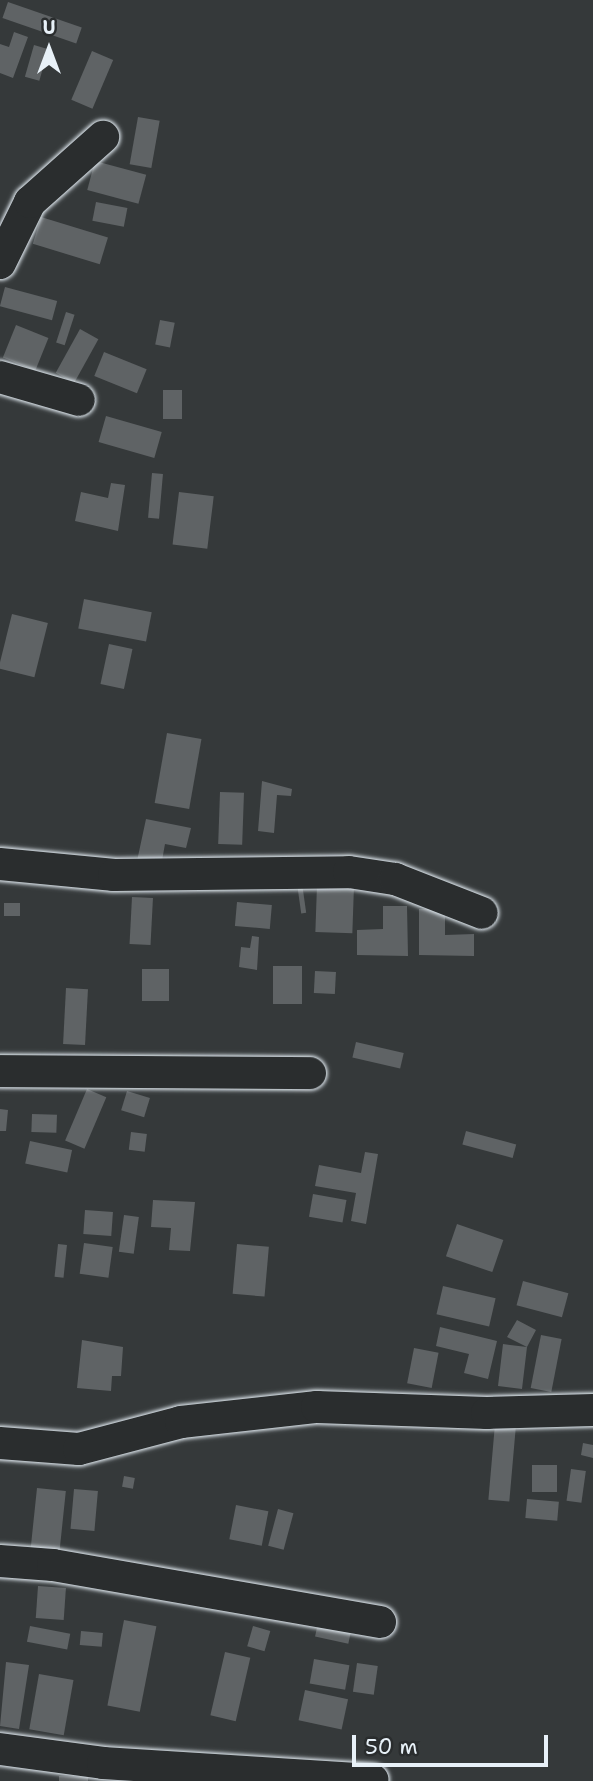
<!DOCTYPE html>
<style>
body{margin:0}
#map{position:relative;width:593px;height:1781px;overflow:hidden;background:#35393a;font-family:"Shantell Sans",sans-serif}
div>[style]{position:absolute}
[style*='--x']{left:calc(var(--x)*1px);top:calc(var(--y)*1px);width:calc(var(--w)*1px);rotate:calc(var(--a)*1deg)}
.building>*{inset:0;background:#5f6365;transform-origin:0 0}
.roads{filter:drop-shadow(0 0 2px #e8f1f8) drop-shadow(0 0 2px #e8f1f8)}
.minor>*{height:32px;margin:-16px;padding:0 16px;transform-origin:16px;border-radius:16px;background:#2a2d2e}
span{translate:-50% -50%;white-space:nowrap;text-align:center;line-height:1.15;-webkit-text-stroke:5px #2a2d2e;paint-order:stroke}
.north{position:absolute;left:14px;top:14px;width:70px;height:70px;-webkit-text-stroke:5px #2a2d2e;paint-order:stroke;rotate:0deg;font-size:19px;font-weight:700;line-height:28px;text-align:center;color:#e8f1f8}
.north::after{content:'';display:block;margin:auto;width:24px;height:32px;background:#e8f1f8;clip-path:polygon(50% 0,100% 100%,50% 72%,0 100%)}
.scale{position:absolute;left:352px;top:1735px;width:196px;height:32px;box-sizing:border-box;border:4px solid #e8f1f8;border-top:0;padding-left:9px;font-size:21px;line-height:24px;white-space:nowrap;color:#e8f1f8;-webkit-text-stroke:5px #2a2d2e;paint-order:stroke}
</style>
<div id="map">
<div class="building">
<div style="left:8px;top:2px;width:78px;height:17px;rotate:19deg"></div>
<div style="clip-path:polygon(14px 32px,28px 37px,13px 78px,0 73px,0 44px,9px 47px)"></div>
<div style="left:34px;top:45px;width:15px;height:33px;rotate:16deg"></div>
<div style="left:92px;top:51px;width:23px;height:53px;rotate:23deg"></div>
<div style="left:138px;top:117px;width:22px;height:48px;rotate:10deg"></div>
<div style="left:95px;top:161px;width:53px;height:30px;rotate:15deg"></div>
<div style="left:96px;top:202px;width:32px;height:19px;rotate:11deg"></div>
<div style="left:41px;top:217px;width:70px;height:28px;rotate:17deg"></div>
<div style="left:5px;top:287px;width:54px;height:20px;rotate:15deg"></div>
<div style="left:66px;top:312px;width:9px;height:32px;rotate:18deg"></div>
<div style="left:160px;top:320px;width:15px;height:25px;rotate:11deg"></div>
<div style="left:16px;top:325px;width:35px;height:35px;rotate:22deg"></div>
<div style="left:80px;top:329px;width:21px;height:50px;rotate:29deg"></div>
<div style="left:104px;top:352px;width:46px;height:26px;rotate:22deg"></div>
<div style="left:182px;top:390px;width:29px;height:19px;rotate:90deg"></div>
<div style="left:106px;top:416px;width:58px;height:27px;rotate:16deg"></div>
<div style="left:152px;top:473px;width:11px;height:45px;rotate:5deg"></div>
<div style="clip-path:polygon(111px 483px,125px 485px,118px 531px,75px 521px,81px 492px,108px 498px)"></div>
<div style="left:179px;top:492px;width:35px;height:53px;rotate:7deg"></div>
<div style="left:84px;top:599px;width:69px;height:30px;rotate:11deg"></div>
<div style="left:12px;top:614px;width:37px;height:56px;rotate:14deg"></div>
<div style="left:109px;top:644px;width:24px;height:41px;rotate:12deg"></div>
<div style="left:167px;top:733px;width:35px;height:71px;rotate:10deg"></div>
<div style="clip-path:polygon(262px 781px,292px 789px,291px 796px,277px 795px,274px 833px,258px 831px)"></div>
<div style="left:220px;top:792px;width:24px;height:52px;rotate:2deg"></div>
<div style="clip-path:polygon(146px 819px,191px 828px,186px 848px,165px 844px,161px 866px,137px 861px)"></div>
<div style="left:302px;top:883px;width:30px;height:5px;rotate:82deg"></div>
<div style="left:317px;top:885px;width:37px;height:47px;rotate:2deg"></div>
<div style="left:132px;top:897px;width:21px;height:47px;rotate:3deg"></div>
<div style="left:237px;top:902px;width:35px;height:24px;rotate:5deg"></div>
<div style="left:4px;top:903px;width:16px;height:13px"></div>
<div style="clip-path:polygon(383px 906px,407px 906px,408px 956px,357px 955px,357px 930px,383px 929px)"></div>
<div style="clip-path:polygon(419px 909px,445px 909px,445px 935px,474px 934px,474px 956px,419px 955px)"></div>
<div style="clip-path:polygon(252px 936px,259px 937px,257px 970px,239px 967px,241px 947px,250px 948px)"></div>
<div style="left:273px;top:966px;width:29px;height:38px"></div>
<div style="left:142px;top:969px;width:27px;height:32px"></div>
<div style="left:315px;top:971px;width:21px;height:22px;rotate:3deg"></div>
<div style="left:66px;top:988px;width:22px;height:56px;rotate:3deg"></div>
<div style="left:356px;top:1042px;width:49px;height:16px;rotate:13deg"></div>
<div style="left:87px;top:1089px;width:21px;height:56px;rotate:23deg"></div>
<div style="left:127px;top:1091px;width:24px;height:20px;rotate:17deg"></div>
<div style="clip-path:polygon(0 1109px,8px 1110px,6px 1131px,0 1131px)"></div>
<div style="left:32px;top:1114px;width:25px;height:18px;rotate:2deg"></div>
<div style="left:466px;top:1131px;width:52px;height:14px;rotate:15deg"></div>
<div style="left:131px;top:1132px;width:16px;height:18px;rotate:7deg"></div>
<div style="left:30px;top:1141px;width:43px;height:23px;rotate:12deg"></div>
<div style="clip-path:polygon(365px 1152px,378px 1154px,366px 1224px,351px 1221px,356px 1193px,315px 1186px,319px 1165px,361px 1173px)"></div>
<div style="left:313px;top:1194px;width:34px;height:23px;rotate:10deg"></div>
<div style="clip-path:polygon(153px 1200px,195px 1202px,190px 1251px,169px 1250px,171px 1228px,151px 1227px)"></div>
<div style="left:85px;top:1210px;width:28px;height:24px;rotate:4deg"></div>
<div style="left:124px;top:1215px;width:15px;height:37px;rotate:8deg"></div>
<div style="left:457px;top:1224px;width:49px;height:34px;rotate:19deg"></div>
<div style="left:84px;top:1243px;width:29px;height:31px;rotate:8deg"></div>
<div style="left:58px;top:1244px;width:9px;height:33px;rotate:6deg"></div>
<div style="left:237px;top:1244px;width:32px;height:50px;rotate:5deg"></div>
<div style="left:523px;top:1281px;width:47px;height:25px;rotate:15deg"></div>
<div style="left:443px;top:1286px;width:54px;height:29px;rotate:13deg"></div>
<div style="clip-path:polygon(517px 1320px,536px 1330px,527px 1347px,522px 1389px,498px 1386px,503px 1344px,527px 1347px,507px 1337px)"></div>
<div style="clip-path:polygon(440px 1327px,497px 1341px,488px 1379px,464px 1373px,469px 1354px,436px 1346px)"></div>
<div style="left:541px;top:1335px;width:21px;height:54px;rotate:11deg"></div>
<div style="clip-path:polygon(82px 1340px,123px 1347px,121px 1376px,112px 1376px,111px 1391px,77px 1388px)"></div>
<div style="left:414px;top:1348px;width:25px;height:36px;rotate:11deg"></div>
<div style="left:495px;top:1424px;width:21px;height:76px;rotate:5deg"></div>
<div style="clip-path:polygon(583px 1443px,593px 1445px,593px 1458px,581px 1455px)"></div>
<div style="left:557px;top:1465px;width:27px;height:25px;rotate:90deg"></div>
<div style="left:571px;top:1469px;width:15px;height:32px;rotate:8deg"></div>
<div style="left:124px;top:1476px;width:11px;height:11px;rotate:10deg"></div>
<div style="left:37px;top:1488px;width:29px;height:62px;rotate:6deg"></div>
<div style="left:74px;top:1489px;width:24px;height:40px;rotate:5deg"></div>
<div style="left:527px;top:1499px;width:32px;height:19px;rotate:5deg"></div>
<div style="left:236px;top:1505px;width:33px;height:35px;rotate:11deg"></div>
<div style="left:278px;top:1509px;width:16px;height:38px;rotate:15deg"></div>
<div style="left:38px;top:1586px;width:28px;height:32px;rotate:4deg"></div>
<div style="left:319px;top:1618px;width:34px;height:19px;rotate:12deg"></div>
<div style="left:124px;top:1620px;width:33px;height:87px;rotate:11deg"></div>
<div style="left:30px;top:1626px;width:41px;height:16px;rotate:11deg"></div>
<div style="left:253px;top:1626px;width:18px;height:21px;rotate:16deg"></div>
<div style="left:81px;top:1631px;width:22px;height:14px;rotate:5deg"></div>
<div style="left:225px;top:1652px;width:26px;height:65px;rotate:13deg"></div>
<div style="left:314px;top:1659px;width:36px;height:25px;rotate:10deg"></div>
<div style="clip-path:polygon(6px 1662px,29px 1665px,19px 1729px,0 1726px)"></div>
<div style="left:357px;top:1663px;width:21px;height:29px;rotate:8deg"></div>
<div style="left:39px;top:1674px;width:35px;height:56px;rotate:10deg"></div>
<div style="left:305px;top:1690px;width:44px;height:31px;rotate:12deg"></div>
<div style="clip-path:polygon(59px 1776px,88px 1777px,88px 1781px,59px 1781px)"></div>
</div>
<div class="roads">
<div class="minor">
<div style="--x:0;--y:263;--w:68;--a:-63.8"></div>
<div style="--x:30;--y:202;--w:98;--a:-41.7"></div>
<div style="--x:0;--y:377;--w:82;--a:16.2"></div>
<div style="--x:0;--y:864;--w:115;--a:5.5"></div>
<div style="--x:114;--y:875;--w:235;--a:-0.7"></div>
<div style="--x:349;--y:872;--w:47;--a:8.7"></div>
<div style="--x:395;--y:879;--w:93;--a:21.3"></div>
<div style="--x:0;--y:1071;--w:310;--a:0.4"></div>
<div style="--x:0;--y:1443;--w:79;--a:4.3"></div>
<div style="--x:79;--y:1449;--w:106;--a:-14.8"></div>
<div style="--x:181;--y:1422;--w:137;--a:-6.3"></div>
<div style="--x:317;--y:1407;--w:170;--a:2"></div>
<div style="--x:487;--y:1413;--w:106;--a:-1.6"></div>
<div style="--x:0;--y:1561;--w:53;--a:4.3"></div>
<div style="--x:53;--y:1565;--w:332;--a:9.9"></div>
<div style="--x:0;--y:1749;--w:104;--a:7.7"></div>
<div style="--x:103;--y:1763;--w:270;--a:3.6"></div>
</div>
</div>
<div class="north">U</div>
<div class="scale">50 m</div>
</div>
